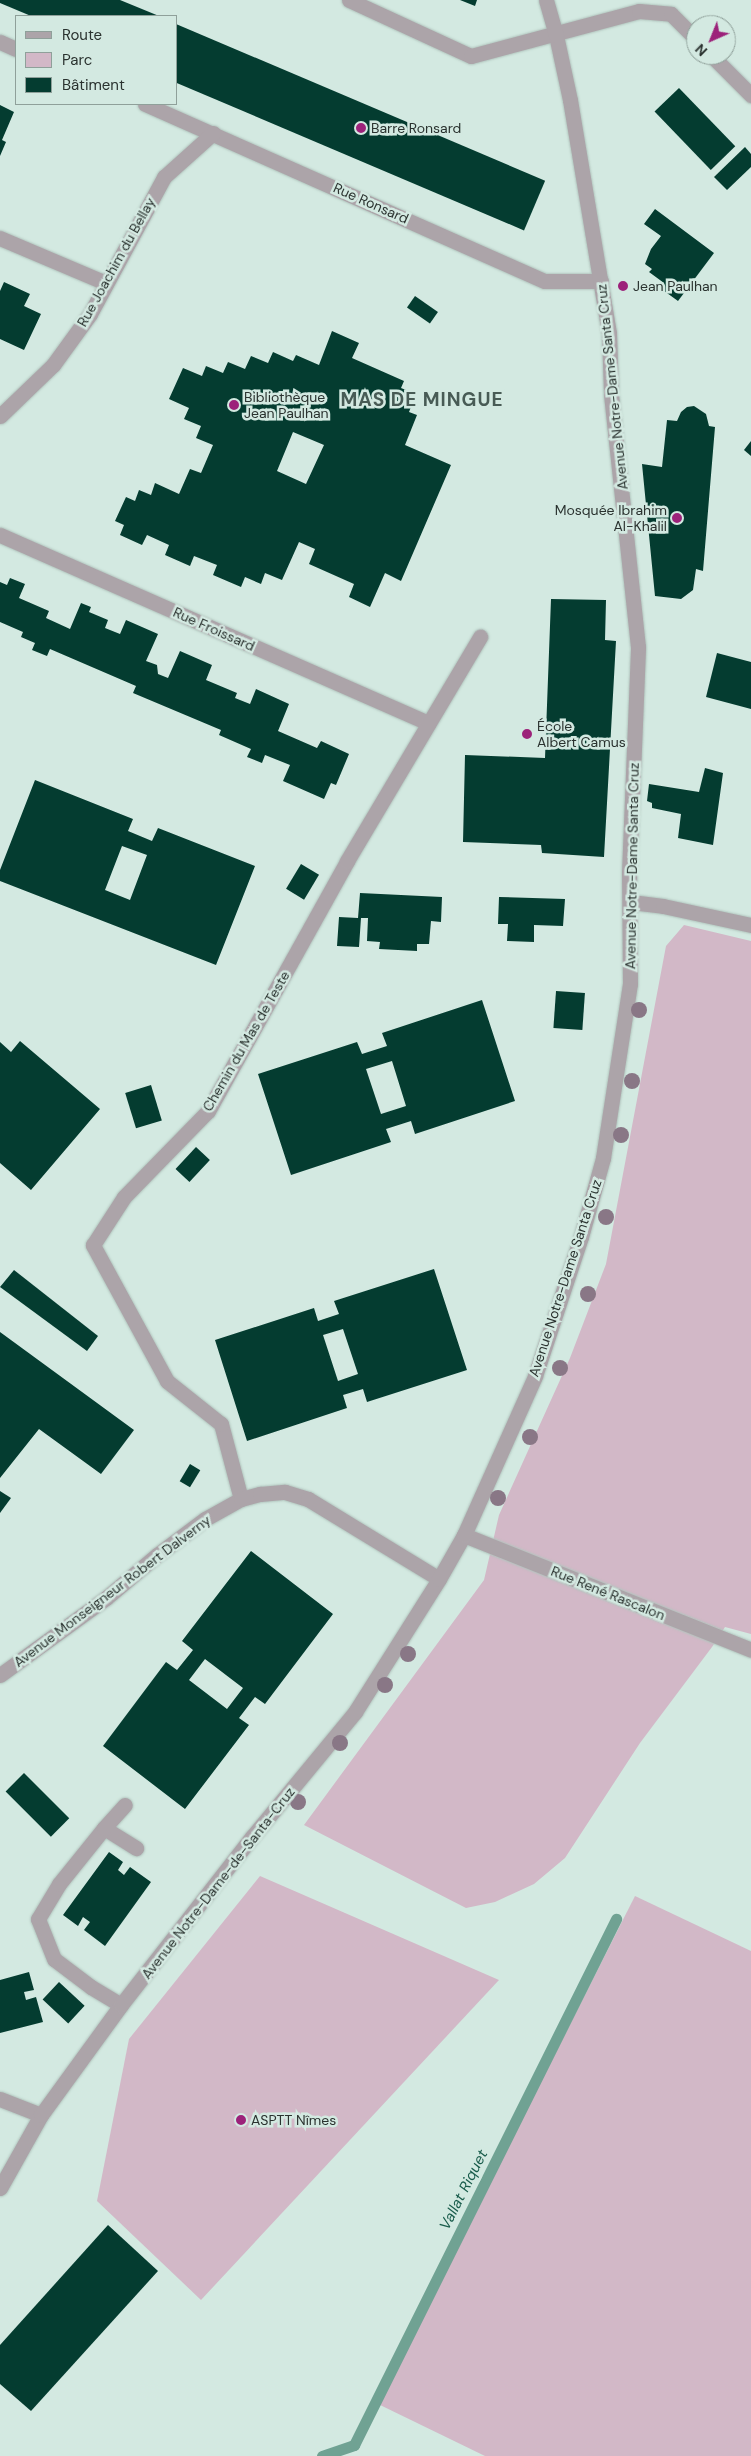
<!DOCTYPE html>
<meta charset="utf-8">
<style>
body{margin:0}
#map{position:relative;width:751px;height:2456px;overflow:hidden;background:#d3e9e1;font-family:"DM Sans",sans-serif}
div>[style]{position:absolute}
[style*='--x']{left:calc(var(--x)*1px);top:calc(var(--y)*1px);width:calc(var(--w)*1px);rotate:calc(var(--a)*1deg)}
.green>*{inset:0;background:#d2b8c7}
.stream>*{height:11px;margin:-5.5px;padding:0 5.5px;transform-origin:5.5px;border-radius:5.5px;background:#70a293}
.building>*{inset:0;background:#043c30;transform-origin:0 0}
.roads{filter:drop-shadow(0 0 1px #b1c4bd) drop-shadow(0 0 1px #b1c4bd)}
.street>*{height:15px;margin:-7.5px;padding:0 7.5px;transform-origin:7.5px;border-radius:7.5px;background:#aca4a9}
.trees>*{width:16px;height:16px;margin:-8px;border-radius:50%;background:#897786}
.dots>*{width:14px;height:14px;translate:-50% -50%;box-sizing:border-box;border:2px solid #d3e9e1;border-radius:50%}
span{translate:-50% -50%;white-space:nowrap;text-align:center;line-height:1.15;-webkit-text-stroke:5px #d3e9e1;paint-order:stroke}
.poi-label{font-size:14px;color:#2a322f}
.left{translate:0 -50%;text-align:left}
.right{translate:-100% -50%;text-align:right}
.street-label{font-size:14px;color:#2a322f}
.water-label{font-size:15px;color:#195c4b;font-style:italic}
.district-label{font-size:19px;color:#485b55;font-weight:700;letter-spacing:1px}
.legend{position:absolute;left:15px;top:15px;width:162px;height:90px;box-sizing:border-box;background:#d3e9e1;border:1px solid #8fa09a;margin:0;padding:6px 9px;list-style:none;font-size:15px;color:#2a322f}
.legend li{display:flex;align-items:center;gap:10px;height:25px}
.legend b{width:25px;border:1px solid #8fa09a}
.north{position:absolute;left:686px;top:15px;width:50px;height:50px;box-sizing:border-box;background:#d3e9e1;border:1px solid #8fa09a;border-radius:50%;rotate:224deg;font-size:14px;font-weight:700;line-height:20px;text-align:center;color:#2a322f}
.north::after{content:'';display:block;margin:auto;width:18px;height:22px;background:#9c227a;clip-path:polygon(50% 0,100% 100%,50% 72%,0 100%)}
</style>
<div id="map">
<div class="green">
<div style="clip-path:polygon(684px 925px,751px 941px,751px 1634px,725px 1627px,712px 1647px,640px 1743px,565px 1858px,534px 1884px,495px 1902px,466px 1908px,304px 1825px,484px 1580px,499px 1515px,570px 1358px,606px 1264px,666px 946px)"></div>
<div style="clip-path:polygon(260px 1876px,499px 1980px,201px 2300px,97px 2201px,129px 2039px)"></div>
<div style="clip-path:polygon(635px 1896px,751px 1951px,751px 2456px,485px 2456px,378px 2404px)"></div>
</div>
<div class="stream">
<div style="--x:322;--y:2456;--w:34;--a:-19"></div>
<div style="--x:354;--y:2445;--w:588;--a:-63.52"></div>
</div>
<div class="building">
<div style="clip-path:polygon(0 0,120px 0,159px 16px,31px 16px,0 3px)"></div>
<div style="clip-path:polygon(460px 0,477px 0,475px 6px)"></div>
<div style="left:176px;top:24px;width:401px;height:54px;rotate:23deg"></div>
<div style="left:679px;top:88px;width:81px;height:34px;rotate:46deg"></div>
<div style="clip-path:polygon(0 105px,14px 112px,2px 140px,6px 142px,0 156px)"></div>
<div style="clip-path:polygon(745px 147px,751px 154px,751px 167px,727px 190px,714px 177px)"></div>
<div style="clip-path:polygon(655px 209px,714px 253px,678px 301px,660px 288px,664px 283px,649px 272px,652px 269px,645px 264px,651px 249px,661px 236px,644px 224px)"></div>
<div style="clip-path:polygon(4px 282px,30px 294px,24px 306px,41px 314px,24px 350px,0 339px,0 291px)"></div>
<div style="left:415px;top:296px;width:28px;height:14px;rotate:35deg"></div>
<div style="clip-path:polygon(evenodd,332px 331px,359px 343px,352px 358px,404px 381px,401px 388px,416px 394px,409px 412px,417px 415px,405px 445px,451px 465px,401px 581px,385px 573px,370px 607px,349px 597px,354px 584px,309px 564px,315px 549px,299px 542px,282px 580px,265px 573px,261px 584px,245px 577px,241px 587px,213px 575px,217px 565px,194px 556px,190px 566px,165px 555px,169px 545px,147px 535px,142px 545px,120px 535px,124px 525px,115px 521px,126px 497px,135px 501px,139px 490px,151px 495px,155px 483px,179px 494px,190px 469px,201px 473px,213px 445px,196px 438px,201px 426px,184px 419px,189px 408px,169px 399px,183px 368px,202px 376px,206px 366px,223px 373px,228px 362px,245px 369px,251px 356px,268px 363px,273px 352px,293px 361px,296px 355px,319px 365px,332px 331px,293px 432px,324px 445px,306px 484px,277px 471px,293px 432px)"></div>
<div style="clip-path:polygon(694px 406px,706px 414px,709px 426px,715px 427px,703px 571px,696px 569px,693px 590px,681px 599px,655px 596px,642px 464px,662px 467px,667px 420px,677px 421px,681px 412px,687px 407px)"></div>
<div style="clip-path:polygon(751px 441px,751px 456px,744px 450px)"></div>
<div style="clip-path:polygon(10px 578px,25px 584px,19px 598px,49px 611px,46px 618px,70px 629px,81px 603px,91px 607px,89px 612px,108px 620px,105px 628px,120px 634px,126px 620px,158px 634px,146px 661px,157px 665px,158px 674px,168px 678px,180px 651px,212px 665px,206px 680px,237px 693px,235px 698px,250px 704px,256px 689px,289px 704px,278px 731px,317px 748px,321px 741px,349px 754px,336px 785px,331px 783px,324px 799px,283px 781px,290px 765px,265px 755px,262px 763px,247px 757px,251px 749px,219px 735px,221px 730px,133px 693px,136px 686px,50px 649px,47px 656px,32px 650px,35px 643px,21px 637px,23px 632px,0 622px,0 582px,7px 585px)"></div>
<div style="clip-path:polygon(551px 599px,606px 600px,605px 640px,616px 641px,604px 857px,542px 853px,541px 845px,463px 842px,465px 755px,545px 758px)"></div>
<div style="clip-path:polygon(717px 653px,751px 662px,751px 709px,706px 697px)"></div>
<div style="clip-path:polygon(705px 768px,723px 773px,713px 845px,678px 838px,681px 814px,652px 808px,652px 803px,647px 801px,649px 784px,699px 792px)"></div>
<div style="clip-path:polygon(evenodd,35px 780px,133px 819px,128px 831px,152px 841px,158px 828px,255px 866px,216px 965px,0 881px,0 870px,35px 780px,122px 846px,147px 855px,130px 900px,105px 890px,122px 846px)"></div>
<div style="left:301px;top:864px;width:21px;height:29px;rotate:31deg"></div>
<div style="clip-path:polygon(360px 893px,442px 897px,441px 922px,431px 921px,429px 944px,417px 944px,417px 951px,379px 949px,380px 942px,367px 941px,368px 918px,361px 918px,359px 947px,337px 946px,339px 917px,358px 918px)"></div>
<div style="clip-path:polygon(499px 897px,565px 899px,563px 926px,534px 925px,534px 942px,507px 941px,508px 924px,498px 924px)"></div>
<div style="left:556px;top:991px;width:29px;height:37px;rotate:4deg"></div>
<div style="clip-path:polygon(evenodd,482px 1000px,515px 1101px,415px 1134px,411px 1121px,386px 1129px,391px 1142px,291px 1175px,258px 1074px,357px 1042px,362px 1054px,387px 1046px,382px 1033px,482px 1000px,392px 1061px,406px 1106px,381px 1114px,366px 1069px,392px 1061px)"></div>
<div style="clip-path:polygon(20px 1041px,100px 1109px,31px 1190px,0 1163px,0 1042px,11px 1052px)"></div>
<div style="left:151px;top:1085px;width:37px;height:27px;rotate:73deg"></div>
<div style="left:196px;top:1147px;width:19px;height:30px;rotate:43deg"></div>
<div style="clip-path:polygon(evenodd,434px 1269px,467px 1370px,367px 1402px,363px 1389px,343px 1395px,347px 1408px,247px 1441px,215px 1340px,314px 1308px,318px 1321px,339px 1314px,334px 1301px,434px 1269px,343px 1329px,358px 1374px,338px 1381px,323px 1335px,343px 1329px)"></div>
<div style="clip-path:polygon(14px 1270px,98px 1336px,87px 1351px,0 1287px)"></div>
<div style="clip-path:polygon(0 1332px,134px 1430px,101px 1474px,39px 1429px,0 1478px)"></div>
<div style="left:190px;top:1464px;width:12px;height:20px;rotate:31deg"></div>
<div style="clip-path:polygon(0 1491px,11px 1498px,0 1513px)"></div>
<div style="clip-path:polygon(evenodd,251px 1551px,333px 1614px,265px 1704px,255px 1697px,239px 1718px,249px 1725px,185px 1809px,103px 1746px,166px 1662px,177px 1670px,193px 1650px,182px 1641px,251px 1551px,205px 1659px,243px 1688px,227px 1709px,189px 1680px,205px 1659px)"></div>
<div style="left:24px;top:1773px;width:64px;height:26px;rotate:45deg"></div>
<div style="clip-path:polygon(109px 1852px,123px 1862px,118px 1870px,124px 1875px,130px 1867px,151px 1882px,105px 1946px,84px 1930px,90px 1922px,83px 1917px,78px 1926px,63px 1915px)"></div>
<div style="clip-path:polygon(29px 1972px,34px 1990px,24px 1992px,26px 2000px,36px 1997px,43px 2022px,0 2033px,0 1980px)"></div>
<div style="left:59px;top:1982px;width:35px;height:24px;rotate:43deg"></div>
<div style="clip-path:polygon(108px 2225px,158px 2271px,31px 2411px,0 2384px,0 2345px)"></div>
</div>
<div class="roads">
<div class="street">
<div style="--x:349;--y:0;--w:134;--a:24.7"></div>
<div style="--x:471;--y:56;--w:174;--a:-15"></div>
<div style="--x:639;--y:11;--w:32;--a:5"></div>
<div style="--x:671;--y:14;--w:35;--a:45"></div>
<div style="--x:0;--y:42;--w:17;--a:24"></div>
<div style="--x:711;--y:55;--w:57;--a:45"></div>
<div style="--x:145;--y:104;--w:437;--a:23.9"></div>
<div style="--x:545;--y:281;--w:56;--a:0"></div>
<div style="--x:0;--y:238;--w:115;--a:23"></div>
<div style="--x:0;--y:416;--w:74;--a:-43.9"></div>
<div style="--x:53;--y:365;--w:63;--a:-54"></div>
<div style="--x:90;--y:314;--w:156;--a:-61.6"></div>
<div style="--x:164;--y:177;--w:66;--a:-41.9"></div>
<div style="--x:0;--y:535;--w:468;--a:23.7"></div>
<div style="--x:631;--y:902;--w:32;--a:7"></div>
<div style="--x:663;--y:906;--w:90;--a:12.2"></div>
<div style="--x:241;--y:1499;--w:78;--a:-104.9"></div>
<div style="--x:221;--y:1424;--w:69;--a:-141.5"></div>
<div style="--x:167;--y:1381;--w:155;--a:-118.6"></div>
<div style="--x:93;--y:1245;--w:57;--a:-57.1"></div>
<div style="--x:124;--y:1197;--w:120;--a:-45.7"></div>
<div style="--x:208;--y:1111;--w:286;--a:-60.9"></div>
<div style="--x:347;--y:861;--w:261;--a:-59.3"></div>
<div style="--x:464;--y:1535;--w:309;--a:21.8"></div>
<div style="--x:0;--y:1675;--w:131;--a:-36"></div>
<div style="--x:106;--y:1598;--w:67;--a:-40.1"></div>
<div style="--x:157;--y:1555;--w:60;--a:-36.9"></div>
<div style="--x:205;--y:1519;--w:41;--a:-29.1"></div>
<div style="--x:241;--y:1499;--w:20;--a:-15"></div>
<div style="--x:260;--y:1494;--w:25;--a:-5"></div>
<div style="--x:285;--y:1492;--w:24;--a:17"></div>
<div style="--x:308;--y:1499;--w:153;--a:31.4"></div>
<div style="--x:104;--y:1828;--w:38;--a:32"></div>
<div style="--x:121;--y:2005;--w:35;--a:-149"></div>
<div style="--x:91;--y:1987;--w:46;--a:-142.9"></div>
<div style="--x:54;--y:1959;--w:43;--a:-111.8"></div>
<div style="--x:38;--y:1919;--w:41;--a:-59"></div>
<div style="--x:59;--y:1884;--w:72;--a:-51.2"></div>
<div style="--x:104;--y:1828;--w:31;--a:-48"></div>
<div style="--x:0;--y:2099;--w:44;--a:21.3"></div>
<div style="--x:0;--y:2188;--w:84;--a:-60.7"></div>
<div style="--x:41;--y:2115;--w:136;--a:-54"></div>
<div style="--x:121;--y:2005;--w:213;--a:-52.1"></div>
<div style="--x:252;--y:1837;--w:162;--a:-50.5"></div>
<div style="--x:355;--y:1712;--w:157;--a:-57.7"></div>
<div style="--x:439;--y:1579;--w:51;--a:-60.4"></div>
<div style="--x:464;--y:1535;--w:174;--a:-65.9"></div>
<div style="--x:535;--y:1376;--w:146;--a:-71.7"></div>
<div style="--x:581;--y:1237;--w:82;--a:-74.4"></div>
<div style="--x:603;--y:1158;--w:176;--a:-81.2"></div>
<div style="--x:630;--y:984;--w:111;--a:-90.5"></div>
<div style="--x:629;--y:873;--w:226;--a:-87.7"></div>
<div style="--x:638;--y:647;--w:255;--a:-96.1"></div>
<div style="--x:611;--y:393;--w:60;--a:-91.9"></div>
<div style="--x:609;--y:333;--w:236;--a:-99.5"></div>
<div style="--x:570;--y:100;--w:66;--a:-102.2"></div>
<div style="--x:556;--y:35;--w:36;--a:-106"></div>
</div>
</div>
<div class="trees">
<div style="left:639px;top:1010px"></div>
<div style="left:632px;top:1081px"></div>
<div style="left:621px;top:1135px"></div>
<div style="left:606px;top:1217px"></div>
<div style="left:588px;top:1294px"></div>
<div style="left:560px;top:1368px"></div>
<div style="left:530px;top:1437px"></div>
<div style="left:498px;top:1498px"></div>
<div style="left:408px;top:1654px"></div>
<div style="left:385px;top:1685px"></div>
<div style="left:340px;top:1743px"></div>
<div style="left:298px;top:1802px"></div>
</div>
<div class="dots">
<div style="left:361px;top:128px;background:#9c227a"></div>
<div style="left:623px;top:286px;background:#9c227a"></div>
<div style="left:234px;top:405px;background:#9c227a"></div>
<div style="left:677px;top:518px;background:#9c227a"></div>
<div style="left:527px;top:734px;background:#9c227a"></div>
<div style="left:241px;top:2120px;background:#9c227a"></div>
</div>
<div class="poi-label">
<span class="left" style="left:371px;top:128px">Barre Ronsard</span>
<span class="left" style="left:633px;top:286px">Jean Paulhan</span>
<span class="left" style="left:244px;top:405px">Bibliothèque<br>Jean Paulhan</span>
<span class="right" style="left:667px;top:518px">Mosquée Ibrahim<br>Al-Khalil</span>
<span class="left" style="left:537px;top:734px">École<br>Albert Camus</span>
<span class="left" style="left:251px;top:2120px">ASPTT Nîmes</span>
</div>
<div class="street-label">
<span style="left:371px;top:203px;rotate:24deg">Rue Ronsard</span>
<span style="left:116px;top:262px;rotate:-61deg">Rue Joachim du Bellay</span>
<span style="left:612px;top:387px;rotate:-96deg">Avenue Notre-Dame Santa Cruz</span>
<span style="left:214px;top:629px;rotate:24deg">Rue Froissard</span>
<span style="left:632px;top:866px;rotate:-89deg">Avenue Notre-Dame Santa Cruz</span>
<span style="left:246px;top:1041px;rotate:-60deg">Chemin du Mas de Teste</span>
<span style="left:565px;top:1278px;rotate:-72deg">Avenue Notre-Dame Santa Cruz</span>
<span style="left:112px;top:1591px;rotate:-37deg">Avenue Monseigneur Robert Dalverny</span>
<span style="left:608px;top:1593px;rotate:22deg">Rue René Rascalon</span>
<span style="left:218px;top:1883px;rotate:-52deg">Avenue Notre-Dame-de-Santa-Cruz</span>
</div>
<div class="water-label">
<span style="left:464px;top:2190px;rotate:-63deg">Vallat Riquet</span>
</div>
<div class="district-label">
<span style="left:422px;top:400px">MAS DE MINGUE</span>
</div>
<ul class="legend">
<li><b style="height:6px;background:#aca4a9"></b>Route</li>
<li><b style="height:14px;background:#d2b8c7"></b>Parc</li>
<li><b style="height:14px;background:#043c30"></b>Bâtiment</li>
</ul>
<div class="north">N</div>
</div>
